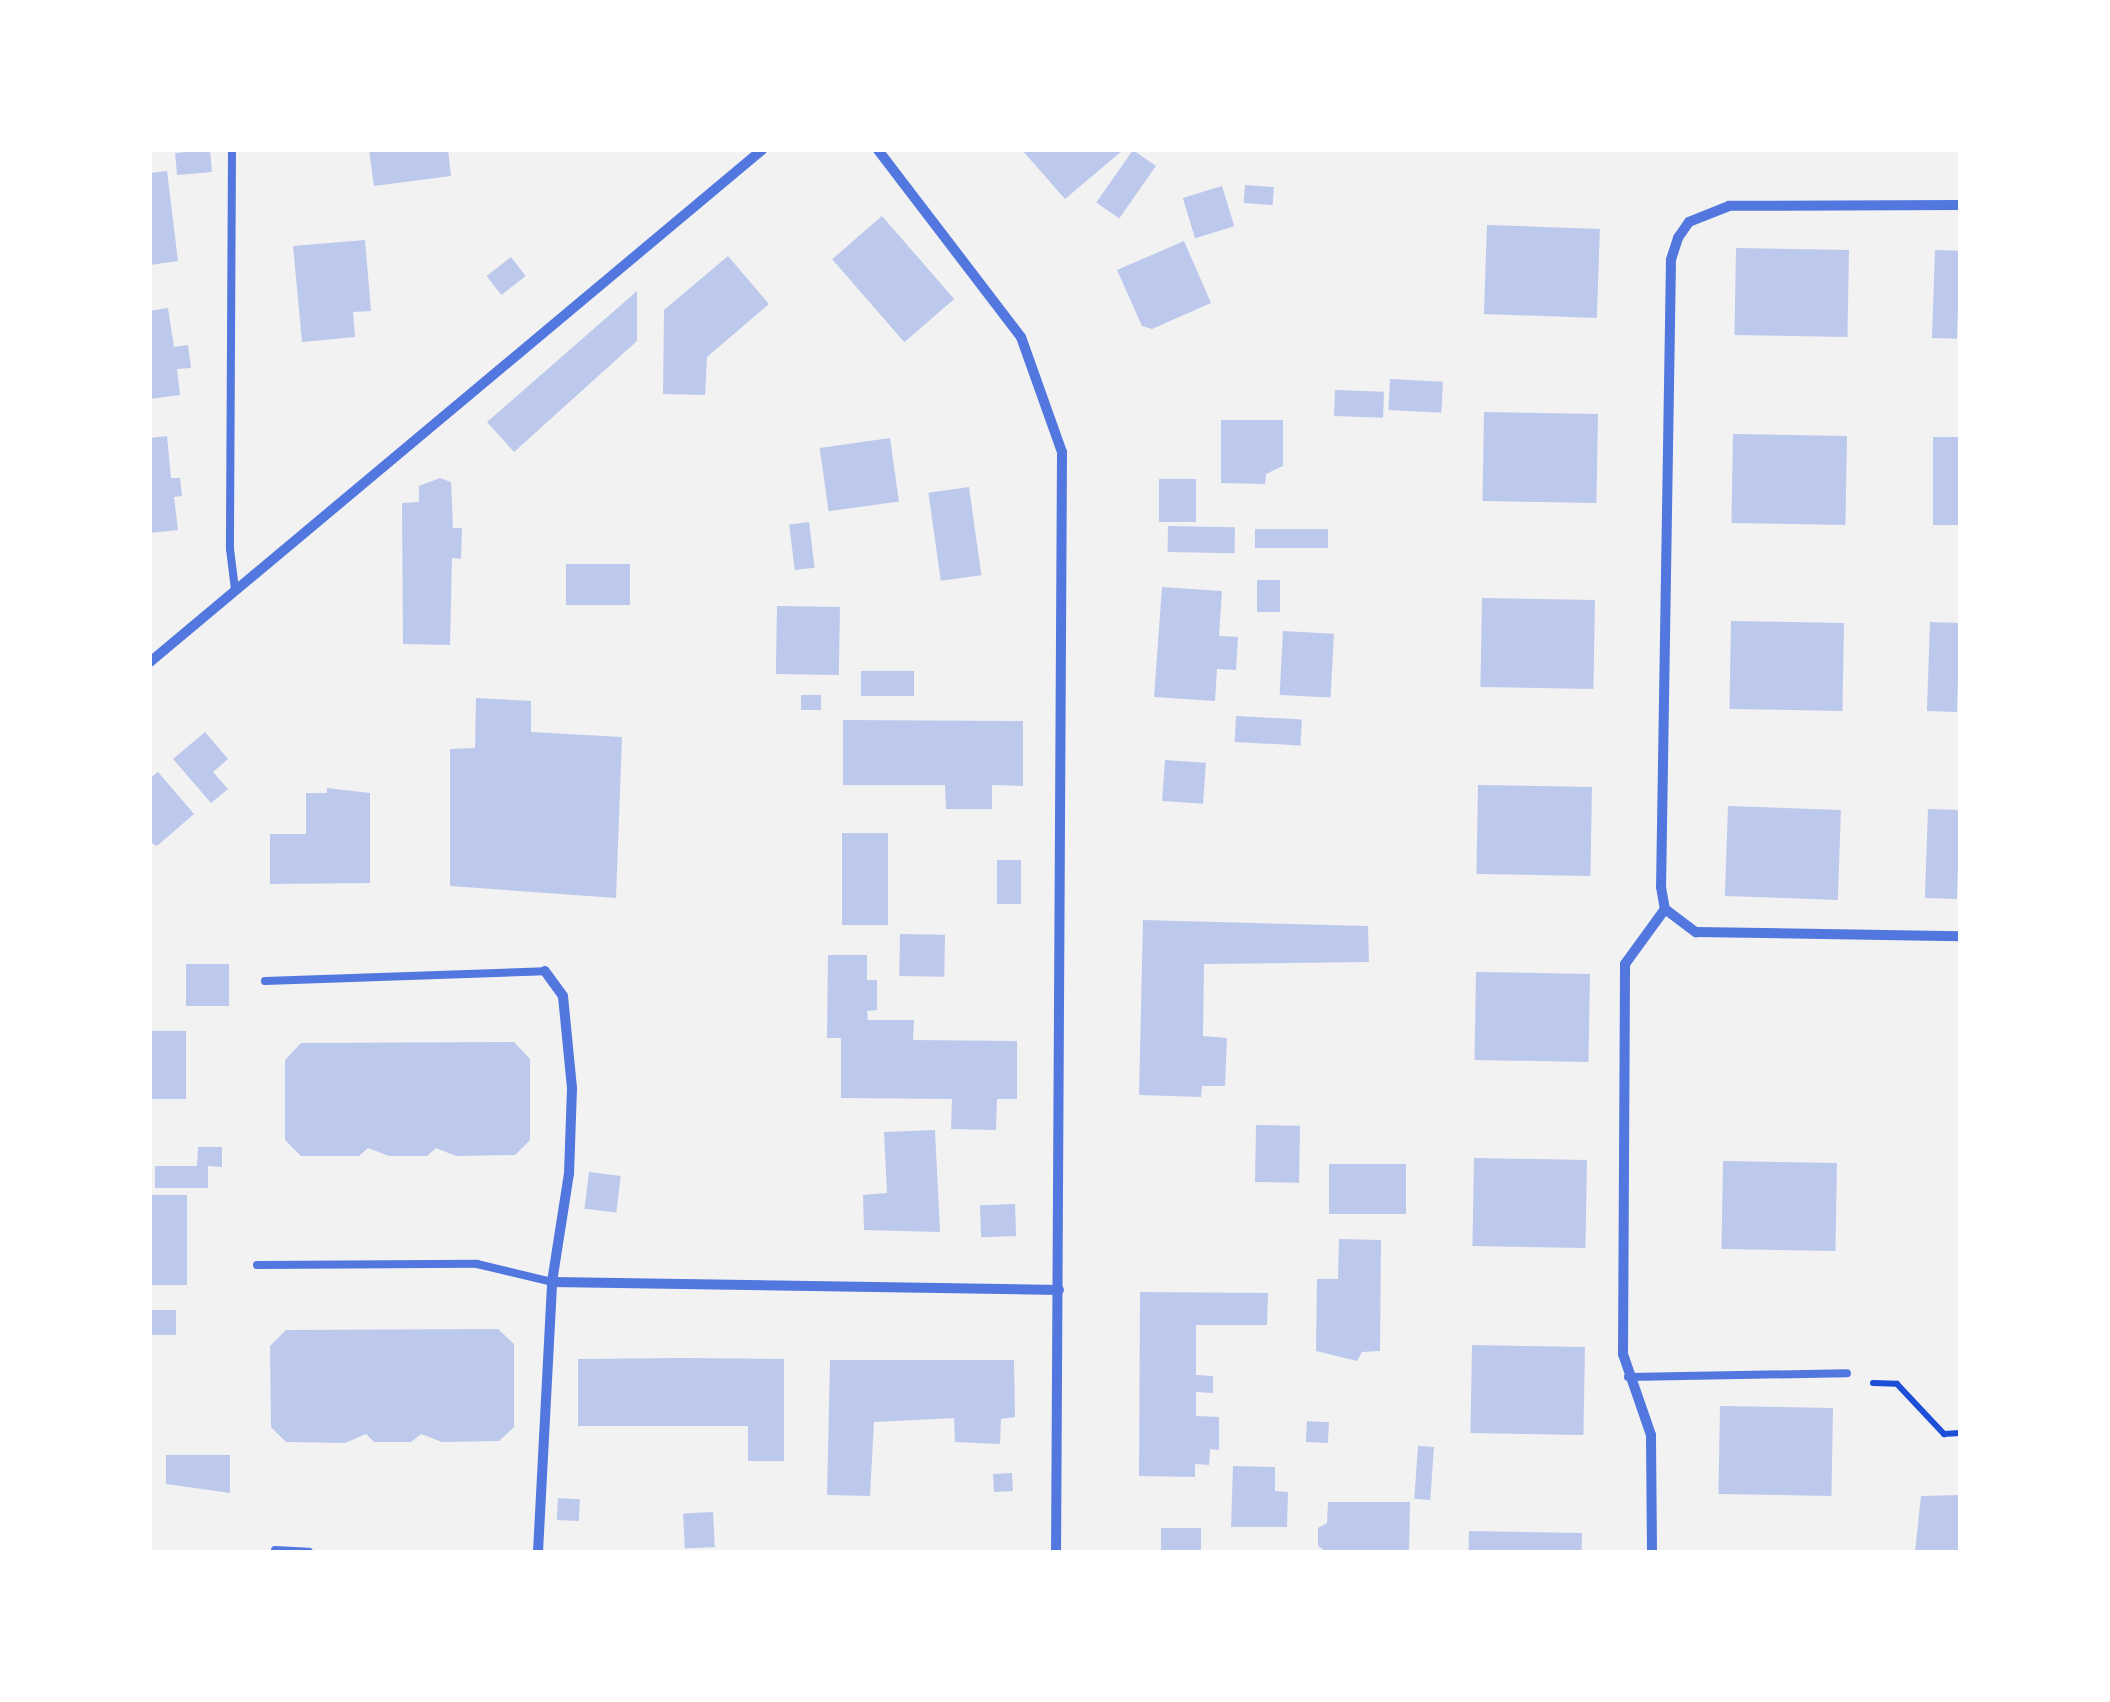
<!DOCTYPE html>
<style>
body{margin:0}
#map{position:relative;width:2110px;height:1702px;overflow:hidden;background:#f2f2f2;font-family:"Public Sans",sans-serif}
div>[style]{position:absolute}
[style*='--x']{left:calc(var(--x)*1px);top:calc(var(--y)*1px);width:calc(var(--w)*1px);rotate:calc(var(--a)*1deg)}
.building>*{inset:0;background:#bdc9ec;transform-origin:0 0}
.path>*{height:6px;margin:-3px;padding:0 3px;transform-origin:3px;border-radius:3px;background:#1d4ed8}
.service>*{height:8px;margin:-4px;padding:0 4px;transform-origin:4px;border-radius:4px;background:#5277de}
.minor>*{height:10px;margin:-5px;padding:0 5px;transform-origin:5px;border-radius:5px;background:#5277de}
span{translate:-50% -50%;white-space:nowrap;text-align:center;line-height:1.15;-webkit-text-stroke:10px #fff;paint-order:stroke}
.frame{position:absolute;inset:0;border:152px solid #fff;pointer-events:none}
</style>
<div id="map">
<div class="building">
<div style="left:210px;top:150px;width:22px;height:35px;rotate:85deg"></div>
<div style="clip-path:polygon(369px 150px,448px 150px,451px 176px,374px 186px)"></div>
<div style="clip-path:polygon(1022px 150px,1123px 150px,1065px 199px)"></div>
<div style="left:1133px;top:150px;width:28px;height:64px;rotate:35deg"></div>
<div style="clip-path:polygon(167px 171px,178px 261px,150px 265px,150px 173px)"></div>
<div style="left:1245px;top:185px;width:29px;height:18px;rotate:4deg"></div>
<div style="left:1222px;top:186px;width:42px;height:41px;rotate:73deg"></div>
<div style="left:882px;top:216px;width:110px;height:66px;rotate:49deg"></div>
<div style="left:1487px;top:225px;width:113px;height:89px;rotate:2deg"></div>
<div style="clip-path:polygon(365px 240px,371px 311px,353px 312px,355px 337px,302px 342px,293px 246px)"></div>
<div style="clip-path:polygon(1184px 241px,1211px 303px,1152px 329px,1142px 326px,1117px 270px)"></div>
<div style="left:1736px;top:248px;width:113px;height:87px;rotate:1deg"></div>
<div style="left:1935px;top:250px;width:25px;height:88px;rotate:2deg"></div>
<div style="clip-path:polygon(728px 256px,769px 304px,707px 357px,705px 395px,663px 394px,664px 310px)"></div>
<div style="left:511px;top:257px;width:24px;height:31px;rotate:52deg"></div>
<div style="clip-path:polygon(637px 291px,637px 341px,514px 452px,487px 422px)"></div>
<div style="clip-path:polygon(168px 308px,174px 347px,188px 345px,191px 368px,177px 369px,180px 395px,150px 399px,150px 311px)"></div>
<div style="left:1390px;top:379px;width:53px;height:31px;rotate:3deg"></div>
<div style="left:1335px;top:390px;width:49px;height:26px;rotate:2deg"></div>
<div style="left:1484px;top:412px;width:114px;height:89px;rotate:1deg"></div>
<div style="clip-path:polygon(1221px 420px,1283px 420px,1283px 466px,1266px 474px,1265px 484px,1221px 483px)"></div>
<div style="left:1733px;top:434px;width:114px;height:89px;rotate:1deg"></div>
<div style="clip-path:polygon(167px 436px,171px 478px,180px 478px,182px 496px,174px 497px,178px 530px,150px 533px,150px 438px)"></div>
<div style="left:1933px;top:437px;width:27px;height:88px"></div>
<div style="left:890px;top:438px;width:64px;height:71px;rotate:82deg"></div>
<div style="clip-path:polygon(440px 478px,451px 482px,453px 528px,462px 528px,461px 559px,452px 558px,450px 645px,403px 644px,402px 503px,419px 502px,419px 486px)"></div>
<div style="left:1159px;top:479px;width:37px;height:43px"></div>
<div style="left:969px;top:487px;width:89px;height:41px;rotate:82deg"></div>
<div style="left:809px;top:522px;width:46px;height:20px;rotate:83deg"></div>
<div style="left:1168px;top:526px;width:67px;height:26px;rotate:1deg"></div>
<div style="left:1255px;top:529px;width:73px;height:19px"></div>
<div style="left:566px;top:564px;width:64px;height:41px"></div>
<div style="left:1257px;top:580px;width:23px;height:32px"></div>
<div style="clip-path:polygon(1162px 587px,1222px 591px,1219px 636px,1238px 637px,1236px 670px,1217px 669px,1215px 701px,1154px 697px)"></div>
<div style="left:1482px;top:598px;width:113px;height:89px;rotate:1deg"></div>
<div style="left:777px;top:606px;width:63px;height:68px;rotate:1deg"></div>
<div style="left:1731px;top:621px;width:113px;height:88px;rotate:1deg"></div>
<div style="left:1930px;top:622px;width:30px;height:89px;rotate:2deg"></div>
<div style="left:1283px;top:631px;width:51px;height:64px;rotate:3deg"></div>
<div style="left:861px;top:671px;width:53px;height:25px"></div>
<div style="left:801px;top:695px;width:20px;height:15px"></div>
<div style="clip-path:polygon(476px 698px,531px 701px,531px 732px,622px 737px,616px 898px,450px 886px,450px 749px,475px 748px)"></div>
<div style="left:1236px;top:716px;width:66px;height:26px;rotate:3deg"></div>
<div style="clip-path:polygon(843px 720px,1023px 721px,1023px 786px,992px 785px,992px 809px,946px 809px,945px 785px,843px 785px)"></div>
<div style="clip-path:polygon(205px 732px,228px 759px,213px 772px,228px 789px,211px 803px,173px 759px)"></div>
<div style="left:1165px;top:760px;width:41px;height:41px;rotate:4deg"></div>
<div style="clip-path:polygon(158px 772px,194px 814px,157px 846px,150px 842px,150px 778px)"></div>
<div style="left:1478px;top:785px;width:114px;height:89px;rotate:1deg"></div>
<div style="clip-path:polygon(327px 788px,370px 793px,370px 883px,270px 884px,270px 834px,306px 834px,306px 793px,327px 793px)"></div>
<div style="left:1728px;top:806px;width:113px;height:90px;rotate:2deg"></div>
<div style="left:1928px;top:809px;width:32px;height:89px;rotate:2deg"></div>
<div style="left:842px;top:833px;width:46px;height:92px"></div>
<div style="left:997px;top:860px;width:24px;height:44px"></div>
<div style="clip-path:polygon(1143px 920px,1368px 926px,1369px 962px,1204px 964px,1203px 1036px,1227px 1038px,1225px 1086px,1202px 1086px,1201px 1097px,1139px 1095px)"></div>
<div style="left:900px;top:934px;width:45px;height:42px;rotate:1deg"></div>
<div style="clip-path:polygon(828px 955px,867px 955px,867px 980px,877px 980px,877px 1010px,867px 1011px,868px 1020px,914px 1020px,913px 1040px,1017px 1041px,1017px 1099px,997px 1099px,996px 1130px,951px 1129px,952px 1099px,841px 1098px,841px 1038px,827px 1038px)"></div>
<div style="left:186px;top:964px;width:43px;height:42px"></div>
<div style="left:1476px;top:972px;width:114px;height:88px;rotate:1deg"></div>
<div style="left:150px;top:1031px;width:36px;height:68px"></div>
<div style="clip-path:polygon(514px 1042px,530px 1059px,530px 1140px,515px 1155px,456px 1156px,436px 1148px,427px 1156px,389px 1156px,368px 1148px,359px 1156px,301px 1156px,285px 1140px,285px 1060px,301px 1043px)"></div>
<div style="left:1256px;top:1125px;width:44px;height:57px;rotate:1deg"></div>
<div style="clip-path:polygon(935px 1130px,940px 1232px,864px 1230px,863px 1195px,887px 1193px,884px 1132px)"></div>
<div style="clip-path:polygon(198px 1147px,222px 1147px,222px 1167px,208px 1166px,208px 1188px,155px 1188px,155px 1166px,197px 1166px)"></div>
<div style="left:1474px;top:1158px;width:113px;height:88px;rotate:1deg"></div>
<div style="left:1723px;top:1161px;width:114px;height:88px;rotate:1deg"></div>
<div style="left:1329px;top:1164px;width:77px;height:50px"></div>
<div style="left:589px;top:1172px;width:32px;height:37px;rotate:7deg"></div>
<div style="left:150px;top:1195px;width:37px;height:90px"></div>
<div style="left:1015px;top:1204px;width:32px;height:35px;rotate:88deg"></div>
<div style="clip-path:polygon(1339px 1239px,1381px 1240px,1380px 1351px,1362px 1352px,1357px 1361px,1316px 1351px,1317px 1279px,1338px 1279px)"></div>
<div style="clip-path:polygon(1140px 1292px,1268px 1293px,1267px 1325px,1196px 1325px,1196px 1375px,1213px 1376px,1213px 1393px,1196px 1392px,1196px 1416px,1219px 1417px,1219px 1450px,1210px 1449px,1209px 1465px,1195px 1464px,1195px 1477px,1139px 1476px)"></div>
<div style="left:150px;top:1310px;width:26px;height:25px"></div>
<div style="clip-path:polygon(498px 1329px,514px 1344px,514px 1427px,499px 1441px,442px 1442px,421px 1434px,411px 1442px,374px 1442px,366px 1434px,345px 1443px,286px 1442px,271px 1427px,270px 1346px,286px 1330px)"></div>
<div style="left:1472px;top:1345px;width:113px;height:88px;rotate:1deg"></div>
<div style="clip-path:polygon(683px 1358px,784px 1359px,784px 1461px,748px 1461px,748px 1426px,578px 1426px,578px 1359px)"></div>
<div style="clip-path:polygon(830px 1360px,1014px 1360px,1015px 1417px,1001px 1419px,1000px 1444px,955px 1442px,954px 1418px,874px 1422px,870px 1496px,827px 1495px)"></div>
<div style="left:1720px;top:1406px;width:113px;height:88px;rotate:1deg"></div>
<div style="left:1307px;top:1421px;width:22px;height:21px;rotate:3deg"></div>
<div style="left:1418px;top:1446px;width:16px;height:53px;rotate:4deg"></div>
<div style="clip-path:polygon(166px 1455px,230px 1455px,230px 1493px,166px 1484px)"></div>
<div style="clip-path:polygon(1233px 1466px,1275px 1467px,1275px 1491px,1288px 1492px,1287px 1527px,1231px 1527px)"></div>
<div style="left:1012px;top:1473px;width:18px;height:19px;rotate:87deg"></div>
<div style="clip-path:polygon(1960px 1495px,1960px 1552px,1915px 1552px,1921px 1496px)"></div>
<div style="left:558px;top:1498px;width:22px;height:22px;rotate:3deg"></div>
<div style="clip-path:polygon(1328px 1502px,1410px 1502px,1409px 1552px,1327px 1552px,1318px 1546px,1318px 1528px,1327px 1523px)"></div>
<div style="left:713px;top:1512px;width:35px;height:30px;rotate:87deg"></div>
<div style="left:1161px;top:1528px;width:40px;height:24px"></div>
<div style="left:1469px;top:1531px;width:113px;height:21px;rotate:1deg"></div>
</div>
<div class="path">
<div style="--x:1873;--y:1383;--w:24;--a:2"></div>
<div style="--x:1897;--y:1384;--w:69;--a:46.8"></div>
<div style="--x:1944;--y:1434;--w:16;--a:-4"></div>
</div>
<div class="service">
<div style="--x:232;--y:150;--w:399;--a:90.3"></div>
<div style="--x:230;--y:549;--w:40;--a:82.9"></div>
<div style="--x:265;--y:981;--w:280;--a:-2"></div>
<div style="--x:257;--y:1265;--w:220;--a:-0.3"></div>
<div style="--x:477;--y:1264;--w:77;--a:13.5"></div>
<div style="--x:1628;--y:1377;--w:219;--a:-1"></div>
<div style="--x:275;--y:1550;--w:34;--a:3"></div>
</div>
<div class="minor">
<div style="--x:878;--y:150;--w:235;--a:52.6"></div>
<div style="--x:1021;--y:337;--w:122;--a:70.4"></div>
<div style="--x:1062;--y:452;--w:1100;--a:90.31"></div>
<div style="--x:1960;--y:205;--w:231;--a:179.8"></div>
<div style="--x:1729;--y:206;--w:43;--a:158.2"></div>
<div style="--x:1689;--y:222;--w:19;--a:125"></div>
<div style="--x:1678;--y:238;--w:23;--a:108"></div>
<div style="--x:1671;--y:260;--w:627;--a:90.91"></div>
<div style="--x:1661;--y:887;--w:22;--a:80"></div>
<div style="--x:1665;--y:909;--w:39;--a:37"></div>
<div style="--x:1696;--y:932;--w:264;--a:0.9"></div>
<div style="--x:150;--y:662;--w:798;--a:-39.92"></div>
<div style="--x:552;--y:1282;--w:507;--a:0.9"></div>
<div style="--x:538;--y:1552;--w:270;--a:-87"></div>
<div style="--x:552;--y:1282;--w:109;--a:-81.1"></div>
<div style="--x:569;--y:1174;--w:86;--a:-88"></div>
<div style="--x:572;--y:1088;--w:92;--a:-95.6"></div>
<div style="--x:563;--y:996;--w:31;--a:-126"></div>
<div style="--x:1652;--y:1552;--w:117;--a:-90.5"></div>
<div style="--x:1651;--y:1435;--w:86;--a:-109.1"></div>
<div style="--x:1623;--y:1354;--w:390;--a:-89.7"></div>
<div style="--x:1625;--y:964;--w:68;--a:-54"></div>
</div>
<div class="frame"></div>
</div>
